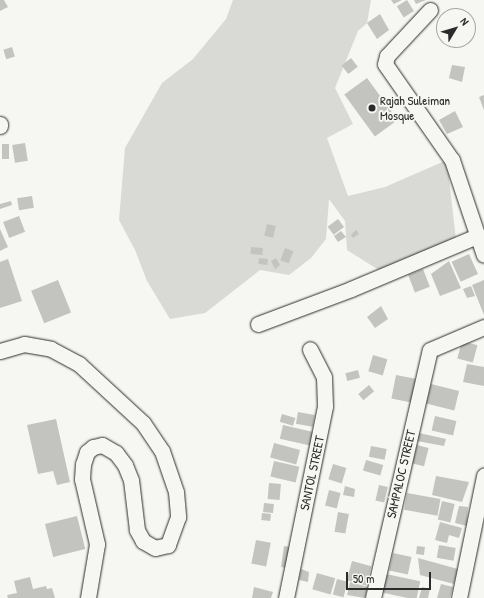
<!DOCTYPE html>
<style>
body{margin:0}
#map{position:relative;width:484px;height:598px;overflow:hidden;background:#f6f6f2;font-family:"Patrick Hand",sans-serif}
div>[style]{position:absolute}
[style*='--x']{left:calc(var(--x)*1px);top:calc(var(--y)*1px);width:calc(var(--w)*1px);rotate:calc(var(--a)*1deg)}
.green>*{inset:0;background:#d9d9d5}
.building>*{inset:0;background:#c3c3c0;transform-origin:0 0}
.roads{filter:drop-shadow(0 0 1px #2b2b2b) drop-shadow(0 0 1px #2b2b2b)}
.minor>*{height:15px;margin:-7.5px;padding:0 7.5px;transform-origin:7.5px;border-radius:7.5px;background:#f6f6f2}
.dots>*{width:11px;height:11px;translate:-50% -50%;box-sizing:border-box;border:2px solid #f6f6f2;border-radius:50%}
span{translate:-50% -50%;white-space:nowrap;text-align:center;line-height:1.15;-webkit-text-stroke:4px #f6f6f2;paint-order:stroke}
.poi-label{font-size:13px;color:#2b2b2b}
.left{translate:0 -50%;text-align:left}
.street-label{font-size:13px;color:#2b2b2b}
.north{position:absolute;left:436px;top:8px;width:40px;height:40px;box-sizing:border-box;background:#f6f6f2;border:1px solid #a5a5a2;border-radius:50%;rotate:52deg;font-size:11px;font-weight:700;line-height:16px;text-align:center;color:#2b2b2b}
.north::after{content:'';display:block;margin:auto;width:14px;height:18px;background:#2b2b2b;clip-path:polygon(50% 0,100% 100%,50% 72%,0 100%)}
.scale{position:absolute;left:346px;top:572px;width:85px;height:18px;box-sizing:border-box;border:2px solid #2b2b2b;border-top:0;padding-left:5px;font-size:12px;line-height:14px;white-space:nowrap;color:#2b2b2b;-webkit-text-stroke:3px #f6f6f2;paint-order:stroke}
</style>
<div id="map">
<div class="green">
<div style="clip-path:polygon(233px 0,371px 0,367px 23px,358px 31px,335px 88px,353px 124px,327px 138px,348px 196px,385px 187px,447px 160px,456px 240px,382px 272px,347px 250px,345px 221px,329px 199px,326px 239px,311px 258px,289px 275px,260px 270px,205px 313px,170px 319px,147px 281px,135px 250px,119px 220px,125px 148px,162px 83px,193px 59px,226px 19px)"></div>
</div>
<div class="building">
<div style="clip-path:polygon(0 0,4px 0,8px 7px,0 11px)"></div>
<div style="clip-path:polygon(391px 0,402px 0,394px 4px)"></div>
<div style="left:407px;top:0;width:13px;height:12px;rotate:58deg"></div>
<div style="clip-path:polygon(414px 0,426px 0,416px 4px)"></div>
<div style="clip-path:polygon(380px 14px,389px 30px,377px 39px,367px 23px)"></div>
<div style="left:12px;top:47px;width:10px;height:9px;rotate:73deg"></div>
<div style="left:351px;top:58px;width:11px;height:12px;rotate:52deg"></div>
<div style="clip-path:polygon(452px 65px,465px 67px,462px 82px,449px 78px)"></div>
<div style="left:367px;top:78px;width:52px;height:28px;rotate:54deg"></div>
<div style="clip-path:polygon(484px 95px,484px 110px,479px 97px)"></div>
<div style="clip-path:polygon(455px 111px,463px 127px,447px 134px,439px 120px)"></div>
<div style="left:25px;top:143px;width:18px;height:13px;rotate:81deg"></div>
<div style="left:2px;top:144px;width:7px;height:15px"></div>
<div style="left:32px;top:196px;width:12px;height:15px;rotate:81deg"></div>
<div style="clip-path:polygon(11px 201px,12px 205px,0 209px,0 204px)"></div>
<div style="left:19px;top:216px;width:17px;height:17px;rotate:69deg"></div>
<div style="left:338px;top:219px;width:10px;height:13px;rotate:53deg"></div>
<div style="left:267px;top:224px;width:9px;height:12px;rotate:13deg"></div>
<div style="clip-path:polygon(0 229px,8px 247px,0 251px)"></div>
<div style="clip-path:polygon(356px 230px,359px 234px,353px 238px,351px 235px)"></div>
<div style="clip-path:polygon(341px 231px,346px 237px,338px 242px,334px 236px)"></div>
<div style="left:251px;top:247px;width:12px;height:7px;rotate:5deg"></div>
<div style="left:285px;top:248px;width:9px;height:13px;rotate:21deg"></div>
<div style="left:469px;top:254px;width:22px;height:19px;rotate:66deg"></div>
<div style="left:259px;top:258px;width:9px;height:6px;rotate:6deg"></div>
<div style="clip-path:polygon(276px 258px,280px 265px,275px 269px,271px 261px)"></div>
<div style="clip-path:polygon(8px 259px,22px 301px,0 308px,0 262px)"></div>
<div style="clip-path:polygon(449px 261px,461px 288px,440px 296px,431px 274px)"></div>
<div style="left:423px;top:269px;width:19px;height:16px;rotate:69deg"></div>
<div style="left:58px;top:280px;width:35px;height:29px;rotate:68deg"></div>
<div style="clip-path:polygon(484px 280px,484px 315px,472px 285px)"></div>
<div style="clip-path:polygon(471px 286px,475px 296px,467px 298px,463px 289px)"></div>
<div style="clip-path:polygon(381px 306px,388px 319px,375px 328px,367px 317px)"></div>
<div style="left:462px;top:341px;width:16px;height:18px;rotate:15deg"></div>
<div style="left:373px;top:355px;width:15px;height:17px;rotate:16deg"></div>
<div style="clip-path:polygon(467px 364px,484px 367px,484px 386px,463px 382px)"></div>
<div style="left:358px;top:370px;width:8px;height:13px;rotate:76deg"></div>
<div style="left:396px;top:375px;width:20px;height:24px;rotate:11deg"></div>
<div style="left:431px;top:384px;width:29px;height:20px;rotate:14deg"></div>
<div style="left:369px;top:385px;width:8px;height:14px;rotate:50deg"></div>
<div style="left:298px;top:412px;width:17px;height:12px;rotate:10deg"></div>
<div style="left:282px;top:414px;width:14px;height:8px;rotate:17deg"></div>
<div style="left:435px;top:416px;width:22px;height:15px;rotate:13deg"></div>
<div style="clip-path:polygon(56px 419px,70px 482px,57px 485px,53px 471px,38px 474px,27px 425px)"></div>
<div style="left:283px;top:425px;width:31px;height:14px;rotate:13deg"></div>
<div style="clip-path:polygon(419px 433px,446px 439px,444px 446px,417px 441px)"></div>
<div style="left:274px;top:443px;width:27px;height:15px;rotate:15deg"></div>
<div style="left:417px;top:445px;width:12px;height:19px;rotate:14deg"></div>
<div style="left:371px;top:446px;width:16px;height:11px;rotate:11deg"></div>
<div style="left:366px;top:460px;width:18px;height:11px;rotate:16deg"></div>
<div style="left:274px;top:461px;width:26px;height:16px;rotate:13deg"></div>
<div style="left:333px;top:464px;width:14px;height:16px;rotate:17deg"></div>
<div style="clip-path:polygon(436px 476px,469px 482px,462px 502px,432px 495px)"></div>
<div style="left:269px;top:483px;width:12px;height:16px;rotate:5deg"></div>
<div style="left:379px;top:485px;width:9px;height:16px;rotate:13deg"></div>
<div style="clip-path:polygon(345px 486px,355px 489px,354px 497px,343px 495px)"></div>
<div style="left:329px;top:490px;width:12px;height:16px;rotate:14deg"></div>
<div style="left:407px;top:493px;width:34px;height:17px;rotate:10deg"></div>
<div style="left:442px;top:501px;width:13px;height:19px;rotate:13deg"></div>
<div style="left:264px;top:503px;width:10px;height:9px;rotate:6deg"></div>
<div style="clip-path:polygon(459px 506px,468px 507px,467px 526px,455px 523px)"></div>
<div style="left:338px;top:512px;width:11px;height:20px;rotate:10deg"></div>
<div style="left:262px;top:513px;width:9px;height:7px;rotate:6deg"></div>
<div style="left:77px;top:516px;width:34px;height:33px;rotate:76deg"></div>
<div style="clip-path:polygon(440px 522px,462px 528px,459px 538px,449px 535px,447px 543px,435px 540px)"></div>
<div style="left:256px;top:540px;width:15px;height:24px;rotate:11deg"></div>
<div style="left:439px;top:545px;width:17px;height:13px;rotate:10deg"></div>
<div style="clip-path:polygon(284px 546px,290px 547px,288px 568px,281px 567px)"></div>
<div style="left:417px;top:546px;width:8px;height:8px;rotate:7deg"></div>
<div style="left:393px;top:553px;width:19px;height:18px;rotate:12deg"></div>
<div style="clip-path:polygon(418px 558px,458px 569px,454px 584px,420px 575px)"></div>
<div style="left:352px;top:561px;width:20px;height:20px;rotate:15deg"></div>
<div style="clip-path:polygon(301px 569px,309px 572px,308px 582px,299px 580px)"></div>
<div style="left:317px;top:573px;width:19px;height:17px;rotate:16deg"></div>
<div style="left:386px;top:574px;width:35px;height:19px;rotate:12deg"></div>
<div style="clip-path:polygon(30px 577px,33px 589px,46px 586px,47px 589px,52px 588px,55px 598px,8px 598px,7px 595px,17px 593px,14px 581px)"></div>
<div style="left:337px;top:579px;width:11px;height:16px;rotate:15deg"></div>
<div style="clip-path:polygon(350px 582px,368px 587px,365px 598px,347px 595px)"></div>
<div style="clip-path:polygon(441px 584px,453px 587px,450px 598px,437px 598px)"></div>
<div style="clip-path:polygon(254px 587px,273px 592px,271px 598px,252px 598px)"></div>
<div style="clip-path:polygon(422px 587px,430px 589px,428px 598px,419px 598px)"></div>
</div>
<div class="roads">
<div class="minor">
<div style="--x:430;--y:10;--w:63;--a:133.1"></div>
<div style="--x:387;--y:56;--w:8;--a:104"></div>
<div style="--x:385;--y:64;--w:117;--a:55.1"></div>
<div style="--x:452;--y:160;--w:100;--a:71.4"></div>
<div style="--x:0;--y:124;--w:2;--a:90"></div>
<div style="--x:258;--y:324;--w:99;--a:-20.6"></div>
<div style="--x:351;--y:289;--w:137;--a:-22.8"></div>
<div style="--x:0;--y:351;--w:25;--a:-16"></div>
<div style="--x:24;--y:344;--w:27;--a:10"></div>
<div style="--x:51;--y:349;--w:32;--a:28"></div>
<div style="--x:79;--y:364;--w:87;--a:42.7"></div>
<div style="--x:143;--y:423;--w:34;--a:56"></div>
<div style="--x:162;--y:451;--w:43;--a:71.1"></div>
<div style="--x:176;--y:492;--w:25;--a:85"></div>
<div style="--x:178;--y:517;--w:30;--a:110"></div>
<div style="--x:168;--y:545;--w:13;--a:167"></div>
<div style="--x:155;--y:548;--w:14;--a:-150"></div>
<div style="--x:143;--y:541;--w:13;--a:-119"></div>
<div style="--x:137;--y:530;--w:50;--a:-96.8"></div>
<div style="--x:131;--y:480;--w:16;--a:-112"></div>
<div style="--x:125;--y:465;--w:15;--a:-127"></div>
<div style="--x:116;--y:453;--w:16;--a:-150"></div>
<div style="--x:102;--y:445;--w:9;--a:167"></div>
<div style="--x:93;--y:447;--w:8;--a:140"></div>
<div style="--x:87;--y:452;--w:13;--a:108"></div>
<div style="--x:83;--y:464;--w:15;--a:94"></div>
<div style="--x:82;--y:479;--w:67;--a:77"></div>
<div style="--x:97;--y:544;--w:55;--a:99.5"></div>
<div style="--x:286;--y:598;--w:196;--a:-78.5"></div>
<div style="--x:325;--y:406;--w:29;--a:-92"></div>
<div style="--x:324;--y:377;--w:31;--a:-117"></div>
<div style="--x:373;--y:598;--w:254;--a:-77.1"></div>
<div style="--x:430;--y:350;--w:59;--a:-23.1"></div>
<div style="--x:459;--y:598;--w:125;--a:-78.4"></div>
</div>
</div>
<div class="dots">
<div style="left:372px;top:108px;background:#2b2b2b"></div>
</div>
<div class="poi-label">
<span class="left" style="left:380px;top:108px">Rajah Suleiman<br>Mosque</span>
</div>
<div class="street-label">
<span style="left:312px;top:473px;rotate:-78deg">SANTOL STREET</span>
<span style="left:401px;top:474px;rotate:-77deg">SAMPALOC STREET</span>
</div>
<div class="north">N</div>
<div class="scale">50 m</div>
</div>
